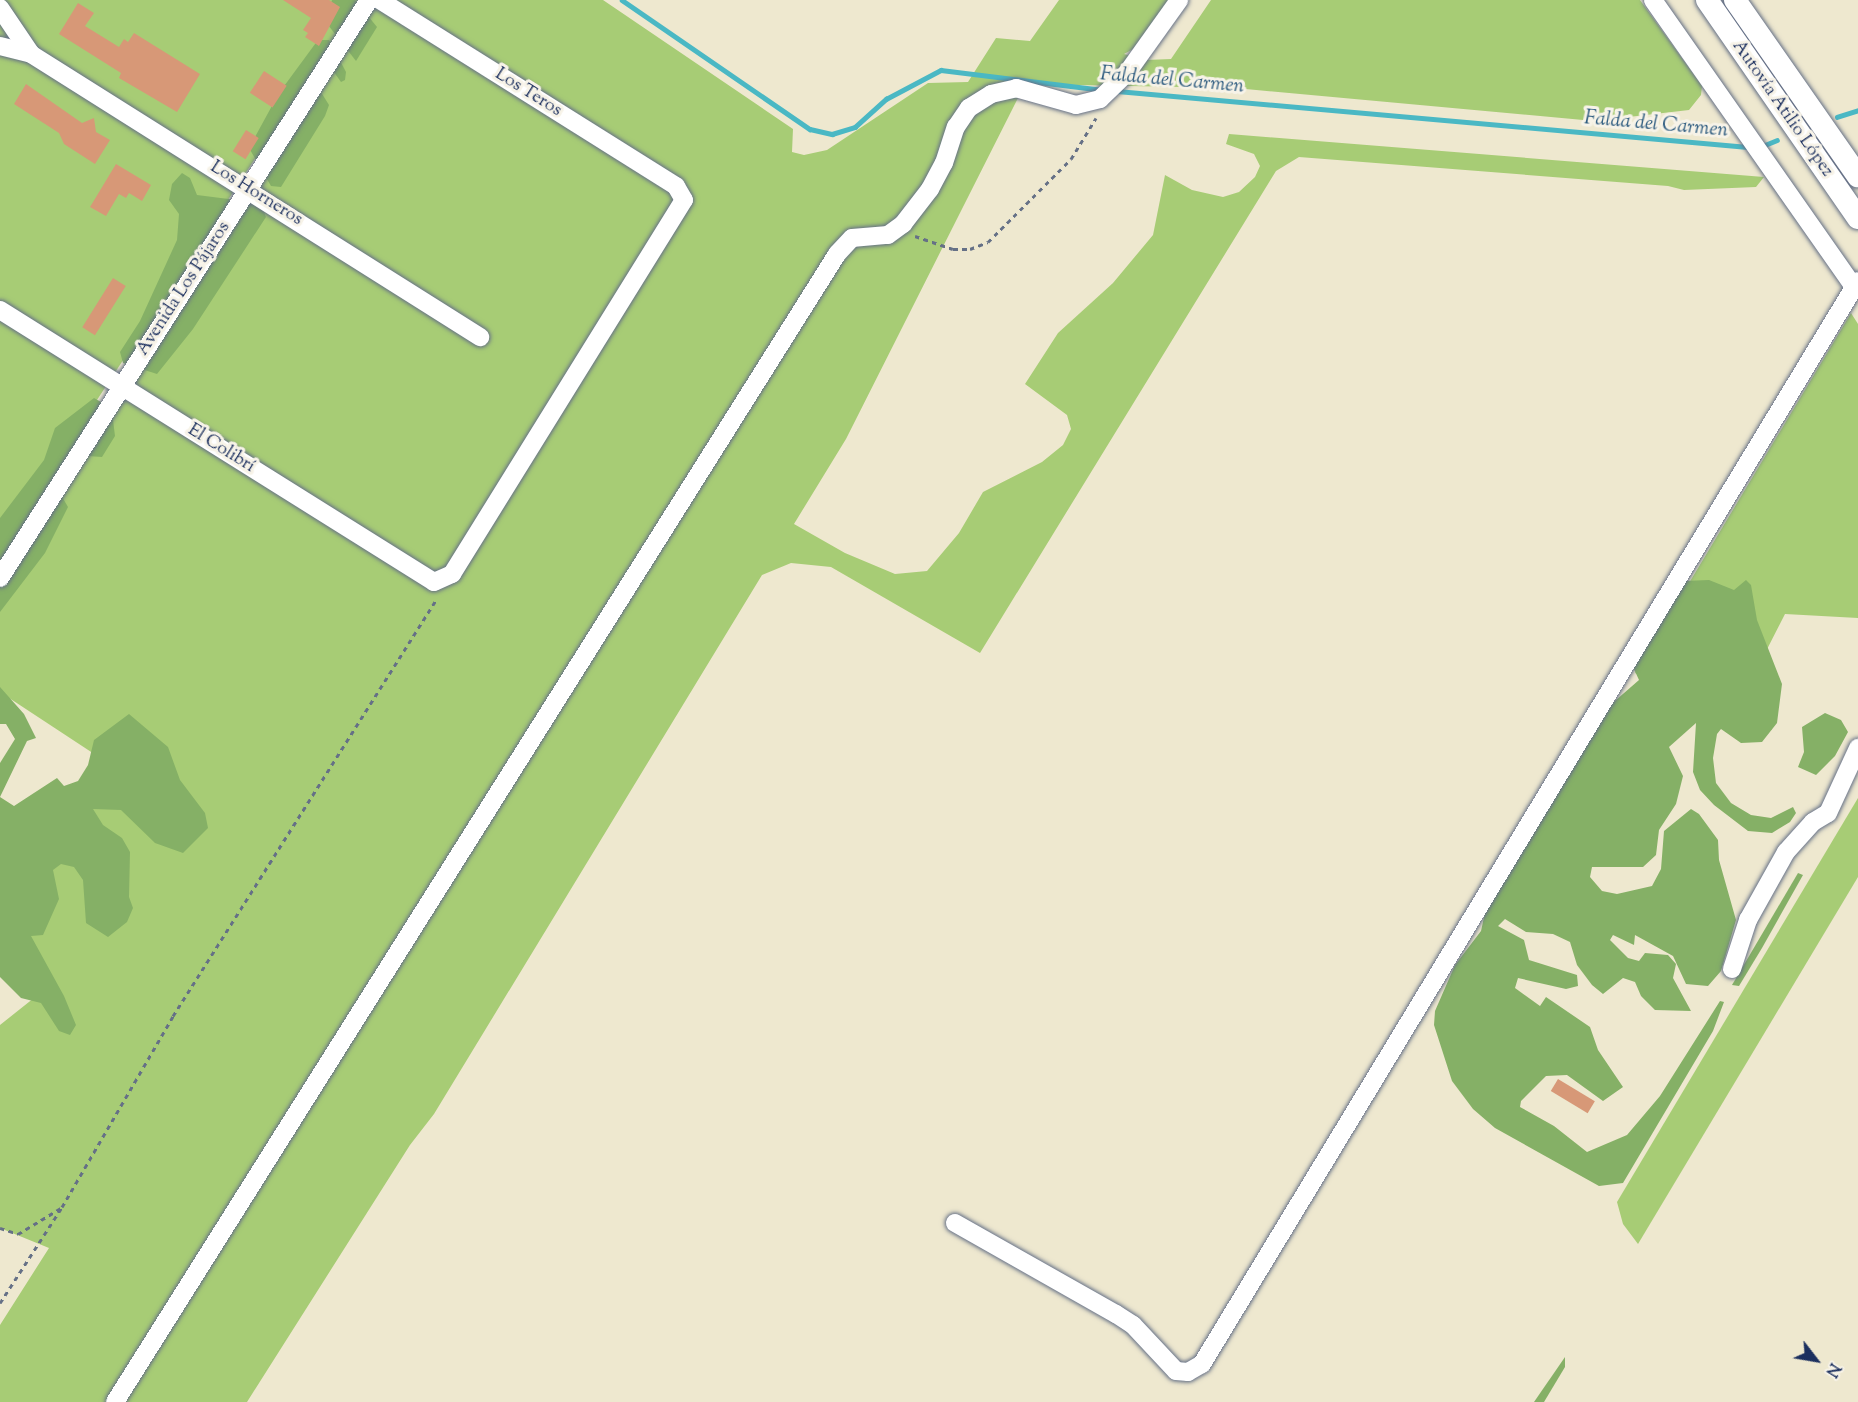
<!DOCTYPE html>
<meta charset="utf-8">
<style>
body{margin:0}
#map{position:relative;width:1858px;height:1402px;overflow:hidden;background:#eee8cf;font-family:"Sorts Mill Goudy",serif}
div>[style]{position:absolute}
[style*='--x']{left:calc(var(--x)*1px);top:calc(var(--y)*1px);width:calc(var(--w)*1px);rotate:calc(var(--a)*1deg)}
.green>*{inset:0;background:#a7cc75}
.forest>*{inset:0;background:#85b066}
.stream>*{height:4.5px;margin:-2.25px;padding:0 2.25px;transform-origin:2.25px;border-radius:2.25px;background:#4ab8c4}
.building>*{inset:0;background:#d79877;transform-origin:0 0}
.path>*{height:3px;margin-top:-1.5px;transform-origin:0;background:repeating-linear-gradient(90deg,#657086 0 4.5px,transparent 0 9px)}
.roads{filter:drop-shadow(0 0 2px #657086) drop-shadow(0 0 2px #657086)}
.minor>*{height:18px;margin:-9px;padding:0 9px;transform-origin:9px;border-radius:9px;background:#fff}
.major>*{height:22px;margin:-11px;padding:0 11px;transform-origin:11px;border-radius:11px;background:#fff}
span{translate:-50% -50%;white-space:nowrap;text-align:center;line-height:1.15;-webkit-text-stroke:6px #f7f3e8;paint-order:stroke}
.street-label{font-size:18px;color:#1b2f5e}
.water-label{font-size:20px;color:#29587d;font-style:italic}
.north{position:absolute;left:1786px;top:1330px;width:60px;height:60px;-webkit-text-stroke:4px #f7f3e8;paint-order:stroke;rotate:121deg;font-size:16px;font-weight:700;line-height:24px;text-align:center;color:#1b2f5e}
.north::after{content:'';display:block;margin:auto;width:21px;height:27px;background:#1b2f5e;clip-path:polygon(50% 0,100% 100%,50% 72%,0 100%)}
</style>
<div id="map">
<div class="green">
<div style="clip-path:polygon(0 0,359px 0,0 548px)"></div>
<div style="clip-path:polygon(369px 0,603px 0,793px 129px,792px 152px,804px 155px,827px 150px,928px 83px,968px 82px,996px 38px,1030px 41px,1059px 0,1171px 0,1137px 47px,1124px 54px,1146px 60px,1171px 59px,1211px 0,1640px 0,1702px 86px,1701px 95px,1689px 110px,1594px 121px,1235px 88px,1025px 84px,846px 439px,794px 524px,845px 553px,895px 574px,927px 571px,959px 533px,983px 492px,1042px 462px,1063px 445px,1071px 429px,1067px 415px,1025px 384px,1058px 333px,1113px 283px,1153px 235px,1165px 175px,1192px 190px,1223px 197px,1239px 192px,1255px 177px,1260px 166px,1254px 154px,1226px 144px,1229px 134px,1764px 177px,1756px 187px,1684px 190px,1668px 186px,1299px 157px,1276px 171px,980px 653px,831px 567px,791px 563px,762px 575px,434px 1114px,410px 1145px,247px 1402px,0 1402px,0 1325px,49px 1248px,0 1228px,0 1025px,39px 994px,16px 902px,114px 767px,0 692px,0 578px)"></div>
<div style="clip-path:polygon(1851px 313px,1858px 324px,1858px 618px,1785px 614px,1760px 663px,1772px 730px,1635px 673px)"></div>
<div style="clip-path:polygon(1858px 798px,1858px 877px,1638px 1244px,1623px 1224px,1617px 1202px)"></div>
</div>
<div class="forest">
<div style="clip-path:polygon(332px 0,355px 0,377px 27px,356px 61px,325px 21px)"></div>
<div style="clip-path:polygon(318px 40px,329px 40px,346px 72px,345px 80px,341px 82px,331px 68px,319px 89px,329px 105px,325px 116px,281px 187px,271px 186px,249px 148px,279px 93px)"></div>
<div style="clip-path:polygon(182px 173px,190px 178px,197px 195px,260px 203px,266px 217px,193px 329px,157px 374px,123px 363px,120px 352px,140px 321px,177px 240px,179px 214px,169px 200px,172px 184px)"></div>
<div style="clip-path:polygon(94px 398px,101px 402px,113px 420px,115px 436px,102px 457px,88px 456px,54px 483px,68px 507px,45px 553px,0 612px,0 518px,44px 460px,55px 428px)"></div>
<div style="clip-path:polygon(1709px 580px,1734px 590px,1746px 580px,1751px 585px,1757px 620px,1782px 684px,1777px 723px,1762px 742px,1741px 743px,1721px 729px,1717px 734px,1713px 758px,1716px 783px,1731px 803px,1751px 815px,1771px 818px,1793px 807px,1796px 813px,1790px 822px,1772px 833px,1748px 831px,1714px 805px,1700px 790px,1693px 772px,1696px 723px,1669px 747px,1683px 776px,1676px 804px,1659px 830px,1656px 855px,1643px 867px,1592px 867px,1590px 877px,1602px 891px,1617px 894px,1652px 886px,1661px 869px,1664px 831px,1691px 809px,1699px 814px,1718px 840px,1719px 860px,1736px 920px,1721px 971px,1708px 986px,1686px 984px,1673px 956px,1635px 935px,1634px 945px,1613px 935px,1610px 940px,1628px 958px,1639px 961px,1645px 953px,1668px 955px,1676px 964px,1673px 978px,1691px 1011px,1655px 1010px,1641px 996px,1635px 982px,1623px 978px,1603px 994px,1592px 985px,1577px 965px,1570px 942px,1553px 934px,1526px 932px,1505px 919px,1498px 926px,1524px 940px,1529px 960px,1577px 975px,1578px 986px,1566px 989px,1518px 978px,1515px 988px,1540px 1006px,1546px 997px,1590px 1027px,1598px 1050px,1623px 1087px,1603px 1101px,1567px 1075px,1546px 1076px,1521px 1101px,1520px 1107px,1554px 1126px,1587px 1152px,1627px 1135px,1660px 1096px,1720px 1001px,1724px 1002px,1713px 1031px,1623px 1183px,1599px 1186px,1495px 1128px,1473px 1109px,1452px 1081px,1434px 1025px,1435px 1011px,1455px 965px,1481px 931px,1486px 908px,1608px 707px,1639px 680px,1633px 667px,1684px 581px)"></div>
<div style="clip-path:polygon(0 687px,24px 714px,36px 738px,27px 741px,0 797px,14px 806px,57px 778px,64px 786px,78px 781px,88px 765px,94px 740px,129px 714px,168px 747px,180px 780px,205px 813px,208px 828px,183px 853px,155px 843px,121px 810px,93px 809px,103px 825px,122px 838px,130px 852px,129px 897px,133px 908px,127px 922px,108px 937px,86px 923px,83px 880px,74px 867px,61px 864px,53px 870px,59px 899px,43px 935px,31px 936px,64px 996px,76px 1025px,70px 1035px,59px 1031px,41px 1003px,21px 998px,0 977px,0 763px,15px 739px,6px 724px,0 724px)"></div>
<div style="clip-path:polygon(1825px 713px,1841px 720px,1848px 732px,1835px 756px,1816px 775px,1798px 767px,1804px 752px,1802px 727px)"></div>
<div style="clip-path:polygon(1798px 873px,1803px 875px,1762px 948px,1739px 986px,1732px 985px)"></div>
<div style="clip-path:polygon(1565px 1357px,1565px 1367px,1544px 1402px,1534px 1402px)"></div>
</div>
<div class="stream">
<div style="--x:622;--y:0;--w:228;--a:34.5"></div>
<div style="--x:810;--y:129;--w:23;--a:13"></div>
<div style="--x:832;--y:134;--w:24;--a:-17"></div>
<div style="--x:855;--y:127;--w:42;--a:-42.1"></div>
<div style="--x:886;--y:99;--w:62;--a:-27.8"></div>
<div style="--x:941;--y:70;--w:163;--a:7"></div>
<div style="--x:1117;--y:91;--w:633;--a:5.07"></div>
<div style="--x:1837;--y:117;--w:22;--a:-18"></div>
<div style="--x:1760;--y:147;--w:18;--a:-22"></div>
</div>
<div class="building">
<div style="clip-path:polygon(283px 0,329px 0,340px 7px,319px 46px,305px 37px,308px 33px,303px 30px,311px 18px)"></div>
<div style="clip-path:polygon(78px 3px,94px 13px,85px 26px,119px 47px,124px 39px,128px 42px,134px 33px,200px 74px,177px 112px,119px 78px,121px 73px,59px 34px)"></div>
<div style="left:264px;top:71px;width:27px;height:26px;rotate:33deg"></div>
<div style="clip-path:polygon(26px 84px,82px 123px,94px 118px,96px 132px,110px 140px,95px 164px,64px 144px,59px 133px,14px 104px)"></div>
<div style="left:246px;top:130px;width:15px;height:25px;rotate:32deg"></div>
<div style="clip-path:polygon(116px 164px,151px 185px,142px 201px,129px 193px,126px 198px,119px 194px,106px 216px,90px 207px)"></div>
<div style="left:113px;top:278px;width:15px;height:58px;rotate:32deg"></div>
<div style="left:1558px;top:1079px;width:43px;height:14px;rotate:31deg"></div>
</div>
<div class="path">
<div style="--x:915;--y:236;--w:40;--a:18.9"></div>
<div style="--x:953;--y:249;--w:17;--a:0"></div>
<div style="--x:970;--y:249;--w:19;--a:-21"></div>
<div style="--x:988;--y:242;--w:117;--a:-45"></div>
<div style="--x:1071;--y:159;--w:48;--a:-58.6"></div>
<div style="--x:0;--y:1228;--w:19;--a:18"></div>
<div style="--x:18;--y:1234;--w:50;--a:-31.2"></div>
<div style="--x:0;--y:1303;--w:114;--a:-57.1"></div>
<div style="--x:62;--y:1207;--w:221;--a:-59.8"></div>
<div style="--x:173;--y:1016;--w:494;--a:-57.7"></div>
</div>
<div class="roads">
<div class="minor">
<div style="--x:1653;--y:0;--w:350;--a:55"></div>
<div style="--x:0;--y:8;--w:55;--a:56"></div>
<div style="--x:0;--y:46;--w:32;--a:14"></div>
<div style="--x:31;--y:54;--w:531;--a:32.22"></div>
<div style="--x:0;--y:310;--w:512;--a:32.08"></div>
<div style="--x:434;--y:582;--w:20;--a:-24"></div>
<div style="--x:452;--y:574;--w:440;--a:-58.2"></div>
<div style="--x:684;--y:200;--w:16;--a:-120"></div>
<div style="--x:676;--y:186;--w:350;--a:-147.9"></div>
<div style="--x:0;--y:578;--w:686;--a:-57.45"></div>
<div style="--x:1732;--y:969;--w:52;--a:-71.9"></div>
<div style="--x:1748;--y:920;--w:78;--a:-60.8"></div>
<div style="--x:1786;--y:852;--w:40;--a:-48"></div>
<div style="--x:1813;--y:822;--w:17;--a:-31"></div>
<div style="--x:1828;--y:813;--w:72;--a:-65.2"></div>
<div style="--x:955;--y:1223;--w:185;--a:29.5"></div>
<div style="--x:1116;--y:1314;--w:20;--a:33"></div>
<div style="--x:1133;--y:1325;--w:63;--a:46.9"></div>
<div style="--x:1176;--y:1371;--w:12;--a:5"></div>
<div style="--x:1188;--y:1372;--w:16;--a:-30"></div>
<div style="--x:1202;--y:1364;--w:1266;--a:-58.8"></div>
<div style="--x:115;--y:1402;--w:1356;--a:-57.83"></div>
<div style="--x:837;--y:254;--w:22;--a:-47"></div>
<div style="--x:852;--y:238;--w:36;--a:-5"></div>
<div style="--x:888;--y:235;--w:19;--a:-36"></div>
<div style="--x:903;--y:224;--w:44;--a:-52.4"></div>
<div style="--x:930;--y:189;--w:30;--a:-62"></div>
<div style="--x:944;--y:163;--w:38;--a:-72"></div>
<div style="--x:956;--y:127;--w:23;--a:-56"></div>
<div style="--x:969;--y:108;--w:26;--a:-32"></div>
<div style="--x:991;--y:94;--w:26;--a:-13"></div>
<div style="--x:1016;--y:88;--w:62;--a:15.8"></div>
<div style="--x:1076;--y:105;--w:25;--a:-14"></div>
<div style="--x:1100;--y:99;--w:37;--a:-44"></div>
<div style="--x:1127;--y:73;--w:90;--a:-54.5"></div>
</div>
<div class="major">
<div style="--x:1707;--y:0;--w:265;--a:55.3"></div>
<div style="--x:1735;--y:0;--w:215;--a:55.1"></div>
</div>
</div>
<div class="street-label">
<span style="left:528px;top:93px;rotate:32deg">Los Teros</span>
<span style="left:1782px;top:109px;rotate:55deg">Autovía Atilio López</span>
<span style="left:256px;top:194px;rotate:32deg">Los Horneros</span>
<span style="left:184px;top:289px;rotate:-57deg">Avenida Los Pájaros</span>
<span style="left:221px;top:449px;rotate:32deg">El Colibrí</span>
</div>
<div class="water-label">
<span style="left:1172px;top:81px;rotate:5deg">Falda del Carmen</span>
<span style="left:1656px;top:125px;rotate:5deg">Falda del Carmen</span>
</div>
<div class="north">N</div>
</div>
